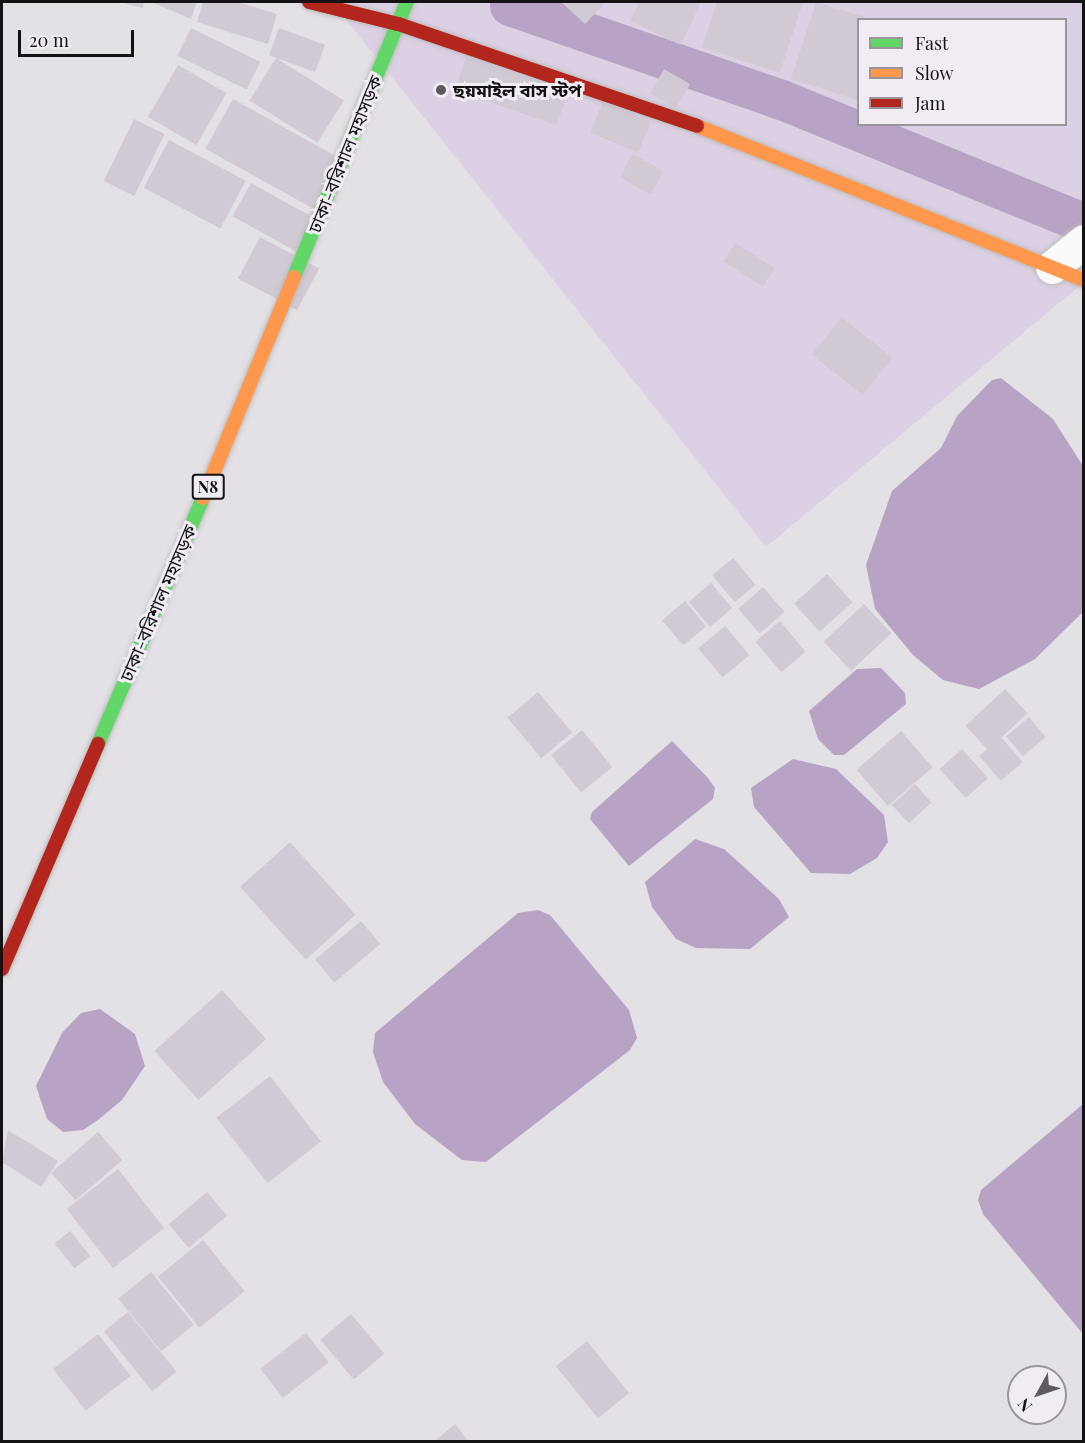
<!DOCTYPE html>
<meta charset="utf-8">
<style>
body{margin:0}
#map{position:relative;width:1085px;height:1443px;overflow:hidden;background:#e3e1e5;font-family:"Playfair Display","Noto Sans Bengali",serif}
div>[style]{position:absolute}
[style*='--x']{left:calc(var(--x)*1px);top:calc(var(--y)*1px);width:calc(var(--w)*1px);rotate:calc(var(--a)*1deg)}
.green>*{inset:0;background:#dcd1e4}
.water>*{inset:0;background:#b7a3c3}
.canal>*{height:40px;margin:-20px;padding:0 20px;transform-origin:20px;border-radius:20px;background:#b7a3c3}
.building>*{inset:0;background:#d1cad5;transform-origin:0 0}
.roads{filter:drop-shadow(0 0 2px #bdbcbf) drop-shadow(0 0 2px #bdbcbf)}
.street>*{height:33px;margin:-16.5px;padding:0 16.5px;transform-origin:16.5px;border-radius:16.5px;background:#fbfafb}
.fast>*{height:14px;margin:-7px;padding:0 7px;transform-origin:7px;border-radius:7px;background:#63d668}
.slow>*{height:14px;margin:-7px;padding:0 7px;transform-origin:7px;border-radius:7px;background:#ff974d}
.jam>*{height:14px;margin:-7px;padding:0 7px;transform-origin:7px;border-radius:7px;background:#b3261e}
.dots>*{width:16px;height:16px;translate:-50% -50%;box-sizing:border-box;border:3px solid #f1ecf4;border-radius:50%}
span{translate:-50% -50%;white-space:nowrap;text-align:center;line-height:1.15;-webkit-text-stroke:6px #f1ecf4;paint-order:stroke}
.shield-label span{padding:2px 4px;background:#f1ecf4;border:2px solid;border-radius:4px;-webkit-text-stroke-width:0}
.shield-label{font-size:16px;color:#141215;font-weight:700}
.poi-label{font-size:18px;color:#141215;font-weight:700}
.left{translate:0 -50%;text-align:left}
.street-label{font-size:18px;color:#141215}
.frame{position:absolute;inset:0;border:3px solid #141215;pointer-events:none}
.legend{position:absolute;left:857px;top:18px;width:210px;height:108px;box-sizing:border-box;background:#f1ecf4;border:2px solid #99959b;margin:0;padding:8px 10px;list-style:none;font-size:18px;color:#141215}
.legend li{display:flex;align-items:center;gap:12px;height:30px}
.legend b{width:30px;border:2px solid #99959b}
.north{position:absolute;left:1007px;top:1365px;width:60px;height:60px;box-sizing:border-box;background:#f1ecf4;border:2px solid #99959b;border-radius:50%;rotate:230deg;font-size:16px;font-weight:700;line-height:24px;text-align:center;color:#141215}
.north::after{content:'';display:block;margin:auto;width:21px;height:27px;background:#5c5a5e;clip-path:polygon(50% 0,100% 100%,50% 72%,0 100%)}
.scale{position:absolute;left:18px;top:30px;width:116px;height:27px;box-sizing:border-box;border:3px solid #141215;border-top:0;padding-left:8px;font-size:18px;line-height:21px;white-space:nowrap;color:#141215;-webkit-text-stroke:4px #f1ecf4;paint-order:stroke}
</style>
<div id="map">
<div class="green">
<div style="clip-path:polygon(evenodd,332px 2px,1083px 2px,1083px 283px,766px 547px,332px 2px,858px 20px,1066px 20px,1066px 124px,858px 124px,858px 20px)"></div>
</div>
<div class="water">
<div style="clip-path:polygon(1001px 378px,1053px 419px,1083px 466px,1083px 612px,1035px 659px,979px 689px,943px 680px,913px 655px,875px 609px,866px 565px,892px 491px,941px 448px,957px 416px,992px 380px)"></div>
<div style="clip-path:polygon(881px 668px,905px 693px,906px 704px,844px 755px,834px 755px,818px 739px,809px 711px,857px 669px)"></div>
<div style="clip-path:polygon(672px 741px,708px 778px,715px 788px,713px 799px,629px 866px,590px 819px,592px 812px)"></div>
<div style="clip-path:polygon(793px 759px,836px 769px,884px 815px,888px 842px,877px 858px,850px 874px,811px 873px,754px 807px,751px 788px)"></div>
<div style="clip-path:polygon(695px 839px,724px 849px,779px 899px,789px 917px,750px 949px,696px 948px,676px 939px,652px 907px,645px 882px)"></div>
<div style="clip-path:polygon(538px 910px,550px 915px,629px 1010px,637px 1038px,630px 1050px,486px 1162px,462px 1160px,415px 1124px,383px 1082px,373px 1052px,375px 1033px,518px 913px)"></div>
<div style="clip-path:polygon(100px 1009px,135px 1034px,145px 1066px,122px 1100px,98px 1120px,83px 1130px,63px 1132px,47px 1119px,36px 1086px,62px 1033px,81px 1013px)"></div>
<div style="clip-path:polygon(1083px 1104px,1083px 1334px,983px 1214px,978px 1200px,981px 1190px)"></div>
</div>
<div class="canal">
<div style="--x:510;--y:6;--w:288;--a:19.1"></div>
<div style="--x:782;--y:100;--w:326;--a:22.2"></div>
</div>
<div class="building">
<div style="clip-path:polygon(119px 2px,144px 2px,143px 8px)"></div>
<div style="clip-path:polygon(151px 2px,197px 2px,191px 19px)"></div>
<div style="clip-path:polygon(203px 2px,237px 2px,277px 14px,268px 44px,197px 22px)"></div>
<div style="clip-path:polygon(561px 2px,606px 2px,585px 24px)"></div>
<div style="clip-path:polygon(639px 2px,701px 2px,681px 45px,630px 21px)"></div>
<div style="clip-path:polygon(717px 2px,803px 2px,780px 73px,702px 47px)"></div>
<div style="clip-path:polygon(816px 2px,870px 19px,858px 20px,858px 100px,791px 79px)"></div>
<div style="left:191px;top:28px;width:77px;height:31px;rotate:26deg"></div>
<div style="left:279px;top:28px;width:49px;height:29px;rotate:20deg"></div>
<div style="left:466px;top:57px;width:108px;height:35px;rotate:19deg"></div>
<div style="left:276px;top:58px;width:80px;height:50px;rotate:32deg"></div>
<div style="left:178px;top:65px;width:56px;height:60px;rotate:30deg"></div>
<div style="left:664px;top:69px;width:30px;height:28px;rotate:30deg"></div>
<div style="left:233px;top:99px;width:135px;height:57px;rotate:29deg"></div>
<div style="left:603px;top:102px;width:52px;height:33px;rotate:23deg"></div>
<div style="left:134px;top:119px;width:34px;height:69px;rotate:26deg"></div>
<div style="left:169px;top:140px;width:87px;height:54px;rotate:28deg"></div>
<div style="left:633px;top:154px;width:35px;height:27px;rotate:29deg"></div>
<div style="left:251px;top:183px;width:79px;height:38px;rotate:29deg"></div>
<div style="left:260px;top:237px;width:67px;height:47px;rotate:28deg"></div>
<div style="left:735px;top:243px;width:47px;height:22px;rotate:32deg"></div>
<div style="left:842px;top:317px;width:65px;height:48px;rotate:39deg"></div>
<div style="left:733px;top:558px;width:35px;height:27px;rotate:50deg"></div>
<div style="left:827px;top:574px;width:38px;height:44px;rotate:48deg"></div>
<div style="left:711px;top:583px;width:33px;height:29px;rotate:50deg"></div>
<div style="left:763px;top:587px;width:33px;height:33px;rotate:49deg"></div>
<div style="left:685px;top:601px;width:33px;height:30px;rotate:50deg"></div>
<div style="left:864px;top:604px;width:40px;height:55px;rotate:47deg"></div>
<div style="left:780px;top:621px;width:40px;height:32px;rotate:50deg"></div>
<div style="left:725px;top:626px;width:38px;height:35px;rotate:50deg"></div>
<div style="left:1005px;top:689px;width:33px;height:54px;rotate:47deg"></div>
<div style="left:538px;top:692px;width:53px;height:40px;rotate:50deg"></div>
<div style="left:1029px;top:717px;width:26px;height:30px;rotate:50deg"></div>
<div style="left:582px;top:730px;width:48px;height:40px;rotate:51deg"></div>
<div style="left:901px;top:731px;width:48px;height:59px;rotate:49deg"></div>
<div style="left:1001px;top:737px;width:33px;height:29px;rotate:49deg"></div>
<div style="left:962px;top:749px;width:39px;height:30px;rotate:48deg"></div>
<div style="left:915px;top:784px;width:25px;height:31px;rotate:48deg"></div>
<div style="left:290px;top:842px;width:98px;height:67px;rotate:48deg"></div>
<div style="left:361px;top:921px;width:30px;height:60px;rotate:50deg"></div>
<div style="left:222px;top:990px;width:66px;height:91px;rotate:48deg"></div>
<div style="left:270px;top:1076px;width:83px;height:68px;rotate:52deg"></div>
<div style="clip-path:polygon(8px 1130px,58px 1161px,41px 1187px,2px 1162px)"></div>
<div style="left:98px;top:1132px;width:37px;height:62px;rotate:49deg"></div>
<div style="left:118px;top:1169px;width:75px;height:65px;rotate:52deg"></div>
<div style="left:207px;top:1192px;width:31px;height:50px;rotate:50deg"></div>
<div style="left:70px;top:1231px;width:32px;height:20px;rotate:51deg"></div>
<div style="left:203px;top:1240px;width:66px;height:58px;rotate:51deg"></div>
<div style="left:151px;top:1272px;width:68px;height:42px;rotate:51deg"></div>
<div style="left:128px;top:1312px;width:77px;height:31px;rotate:51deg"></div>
<div style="left:351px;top:1314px;width:52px;height:40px;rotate:50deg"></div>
<div style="left:306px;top:1333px;width:37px;height:58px;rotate:52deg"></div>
<div style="left:98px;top:1334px;width:53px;height:57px;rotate:52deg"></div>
<div style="left:587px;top:1341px;width:67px;height:40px;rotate:51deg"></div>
<div style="clip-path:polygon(455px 1424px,469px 1442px,434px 1442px)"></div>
</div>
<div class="roads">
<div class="street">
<div style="--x:1052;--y:267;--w:41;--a:-39.1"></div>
</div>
<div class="fast">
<div style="--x:294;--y:277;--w:297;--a:-67.7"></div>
<div style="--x:98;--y:744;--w:267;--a:-66.9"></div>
</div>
<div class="slow">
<div style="--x:697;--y:126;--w:417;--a:21.7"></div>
<div style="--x:203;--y:498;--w:239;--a:-67.6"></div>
</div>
<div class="jam">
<div style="--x:309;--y:2;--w:92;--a:13.9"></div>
<div style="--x:398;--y:24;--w:316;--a:18.8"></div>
<div style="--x:2;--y:969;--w:245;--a:-66.9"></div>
</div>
</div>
<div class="dots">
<div style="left:441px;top:90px;background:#5c5a5e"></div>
</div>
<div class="shield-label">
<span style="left:208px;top:487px">N8</span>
</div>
<div class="poi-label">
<span class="left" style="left:453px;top:90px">ছয়মাইল বাস স্টপ</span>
</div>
<div class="street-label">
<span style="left:345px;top:154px;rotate:-68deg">ঢাকা-বরিশাল মহাসড়ক</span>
<span style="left:158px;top:603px;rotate:-67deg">ঢাকা-বরিশাল মহাসড়ক</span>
</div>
<div class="frame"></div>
<ul class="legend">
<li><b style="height:8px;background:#63d668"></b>Fast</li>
<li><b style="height:8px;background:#ff974d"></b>Slow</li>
<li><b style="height:8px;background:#b3261e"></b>Jam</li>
</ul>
<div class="north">N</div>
<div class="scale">20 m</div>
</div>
